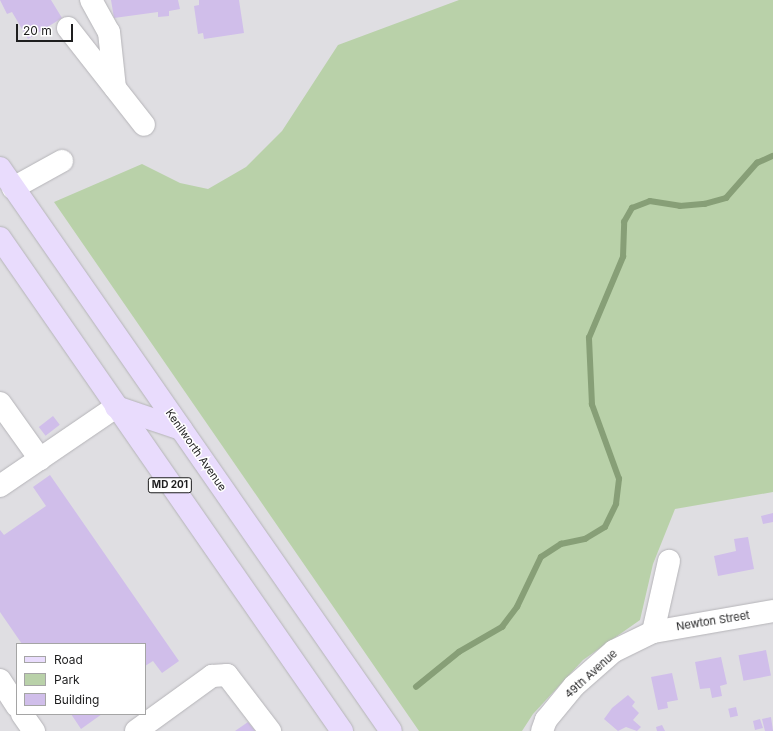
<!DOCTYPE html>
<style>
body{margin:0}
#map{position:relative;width:773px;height:731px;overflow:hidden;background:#dfdee2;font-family:Inter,sans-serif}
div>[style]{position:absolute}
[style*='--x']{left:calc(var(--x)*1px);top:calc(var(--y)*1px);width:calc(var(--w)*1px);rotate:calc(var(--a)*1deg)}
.green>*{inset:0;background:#b9d1a9}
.stream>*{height:5.5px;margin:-2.75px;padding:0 2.75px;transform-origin:2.75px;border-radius:2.75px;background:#879f77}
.building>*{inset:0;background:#d0beea;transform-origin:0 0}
.roads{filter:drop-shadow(0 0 1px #b5b4b8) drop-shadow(0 0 1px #b5b4b8)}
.minor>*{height:22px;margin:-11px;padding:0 11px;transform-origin:11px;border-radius:11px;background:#fff}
.major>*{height:22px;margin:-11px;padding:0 11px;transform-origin:11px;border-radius:11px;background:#e9dcfd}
span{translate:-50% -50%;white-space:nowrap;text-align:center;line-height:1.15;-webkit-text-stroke:3px #fff;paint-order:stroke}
.shield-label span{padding:1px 3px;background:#fff;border:1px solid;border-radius:3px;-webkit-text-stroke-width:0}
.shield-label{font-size:10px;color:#1e1e1f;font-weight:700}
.street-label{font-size:11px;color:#1e1e1f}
.legend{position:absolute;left:16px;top:643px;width:130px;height:72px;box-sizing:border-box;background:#fff;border:1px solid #a5a5a5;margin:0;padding:5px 7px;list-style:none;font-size:12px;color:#1e1e1f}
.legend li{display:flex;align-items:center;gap:8px;height:20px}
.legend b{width:20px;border:1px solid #a5a5a5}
.scale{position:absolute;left:16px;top:24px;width:57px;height:18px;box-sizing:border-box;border:2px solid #1e1e1f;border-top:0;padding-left:5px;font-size:12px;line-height:14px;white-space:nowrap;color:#1e1e1f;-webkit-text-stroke:3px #fff;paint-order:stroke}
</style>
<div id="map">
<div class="green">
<div style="clip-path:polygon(459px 0,773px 0,773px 492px,675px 509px,653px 564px,640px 620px,583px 660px,533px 714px,522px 731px,419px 731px,54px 202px,142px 164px,180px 183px,208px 189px,246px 167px,282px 131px,338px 45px)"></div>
</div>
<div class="stream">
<div style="--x:416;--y:687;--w:55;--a:-39.1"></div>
<div style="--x:459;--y:652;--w:50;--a:-30.2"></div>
<div style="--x:502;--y:627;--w:25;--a:-53"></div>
<div style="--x:517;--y:607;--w:55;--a:-64.4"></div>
<div style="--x:541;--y:557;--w:24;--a:-33"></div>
<div style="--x:561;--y:544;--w:25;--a:-12"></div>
<div style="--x:585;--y:539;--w:23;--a:-31"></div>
<div style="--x:605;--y:527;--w:25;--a:-64"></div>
<div style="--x:616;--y:504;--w:25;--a:-83"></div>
<div style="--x:619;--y:479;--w:79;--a:-110"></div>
<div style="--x:592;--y:405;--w:67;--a:-92.6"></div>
<div style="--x:589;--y:338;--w:88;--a:-67.2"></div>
<div style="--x:623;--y:257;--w:35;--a:-88"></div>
<div style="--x:624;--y:222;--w:16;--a:-60"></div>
<div style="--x:632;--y:208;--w:19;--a:-21"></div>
<div style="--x:650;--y:201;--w:30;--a:9"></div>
<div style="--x:680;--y:206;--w:25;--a:-5"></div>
<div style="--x:705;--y:204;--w:22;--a:-16"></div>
<div style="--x:726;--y:198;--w:47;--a:-48.5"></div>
<div style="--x:757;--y:163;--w:17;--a:-24"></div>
</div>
<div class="building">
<div style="clip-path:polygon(0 0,51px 0,62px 18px,28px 39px,12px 12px,7px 14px)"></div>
<div style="clip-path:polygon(111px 0,178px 0,180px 9px,169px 11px,169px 16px,158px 17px,158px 12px,114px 18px)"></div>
<div style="clip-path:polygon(199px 0,239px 0,244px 33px,204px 39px,203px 33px,198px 34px,194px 6px,199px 5px)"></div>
<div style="left:53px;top:416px;width:11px;height:18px;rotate:52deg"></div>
<div style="clip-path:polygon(50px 475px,179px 661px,162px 673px,153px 661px,145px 666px,145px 644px,22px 644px,0 612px,0 530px,4px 535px,46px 506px,33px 487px)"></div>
<div style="clip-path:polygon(773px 513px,773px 522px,763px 524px,761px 516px)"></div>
<div style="clip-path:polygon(748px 537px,754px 569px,718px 576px,714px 556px,736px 551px,734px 539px)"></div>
<div style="left:766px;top:650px;width:26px;height:28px;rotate:79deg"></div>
<div style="clip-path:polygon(721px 657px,727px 684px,720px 686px,722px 696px,712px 698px,710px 688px,700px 689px,695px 662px)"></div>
<div style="clip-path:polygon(672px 673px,678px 700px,667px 702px,668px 708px,658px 710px,651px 677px)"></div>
<div style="clip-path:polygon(628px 695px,635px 702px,632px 706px,639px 713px,633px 720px,641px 727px,637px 731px,626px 727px,618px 731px,604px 719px,612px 708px)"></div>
<div style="left:736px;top:707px;width:9px;height:8px;rotate:77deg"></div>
<div style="clip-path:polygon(71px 714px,102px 714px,81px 729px)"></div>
<div style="clip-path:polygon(771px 717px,773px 731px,765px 731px,762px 719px)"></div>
<div style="clip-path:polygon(760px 719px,763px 728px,755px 730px,753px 721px)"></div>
<div style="clip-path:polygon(248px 722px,255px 731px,235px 731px)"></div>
<div style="clip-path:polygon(662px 725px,665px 731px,657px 731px,656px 727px)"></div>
</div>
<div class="roads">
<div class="minor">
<div style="--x:91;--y:0;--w:37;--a:61"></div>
<div style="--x:109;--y:32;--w:56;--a:83.9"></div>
<div style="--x:68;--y:28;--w:123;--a:51.9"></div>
<div style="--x:13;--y:188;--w:56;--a:-28.9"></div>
<div style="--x:0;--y:403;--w:69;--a:54.5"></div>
<div style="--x:0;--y:486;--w:140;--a:-34.3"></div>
<div style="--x:653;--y:632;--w:122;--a:-9.9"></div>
<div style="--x:0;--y:680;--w:31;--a:57"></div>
<div style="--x:22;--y:714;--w:21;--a:55"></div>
<div style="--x:136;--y:731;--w:94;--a:-35.9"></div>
<div style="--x:212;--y:676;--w:15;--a:-4"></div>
<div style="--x:227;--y:675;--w:71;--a:52.5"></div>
<div style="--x:542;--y:731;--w:12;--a:-70"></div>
<div style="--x:546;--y:720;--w:44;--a:-50.5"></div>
<div style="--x:574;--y:686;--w:53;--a:-41.2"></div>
<div style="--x:614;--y:651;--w:43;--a:-26"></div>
<div style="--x:653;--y:632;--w:73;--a:-77.3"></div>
</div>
<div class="major">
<div style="--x:0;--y:168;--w:685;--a:55.22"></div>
<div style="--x:0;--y:238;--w:600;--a:55.25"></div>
<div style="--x:116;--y:407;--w:69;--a:18.7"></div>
</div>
</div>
<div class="shield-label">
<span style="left:170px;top:485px">MD 201</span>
</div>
<div class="street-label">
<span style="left:196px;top:450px;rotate:55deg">Kenilworth Avenue</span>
<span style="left:713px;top:621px;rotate:-9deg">Newton Street</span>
<span style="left:591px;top:674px;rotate:-42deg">49th Avenue</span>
</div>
<ul class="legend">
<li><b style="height:5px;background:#e9dcfd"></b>Road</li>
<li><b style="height:11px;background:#b9d1a9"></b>Park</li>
<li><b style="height:11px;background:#d0beea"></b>Building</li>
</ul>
<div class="scale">20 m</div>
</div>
